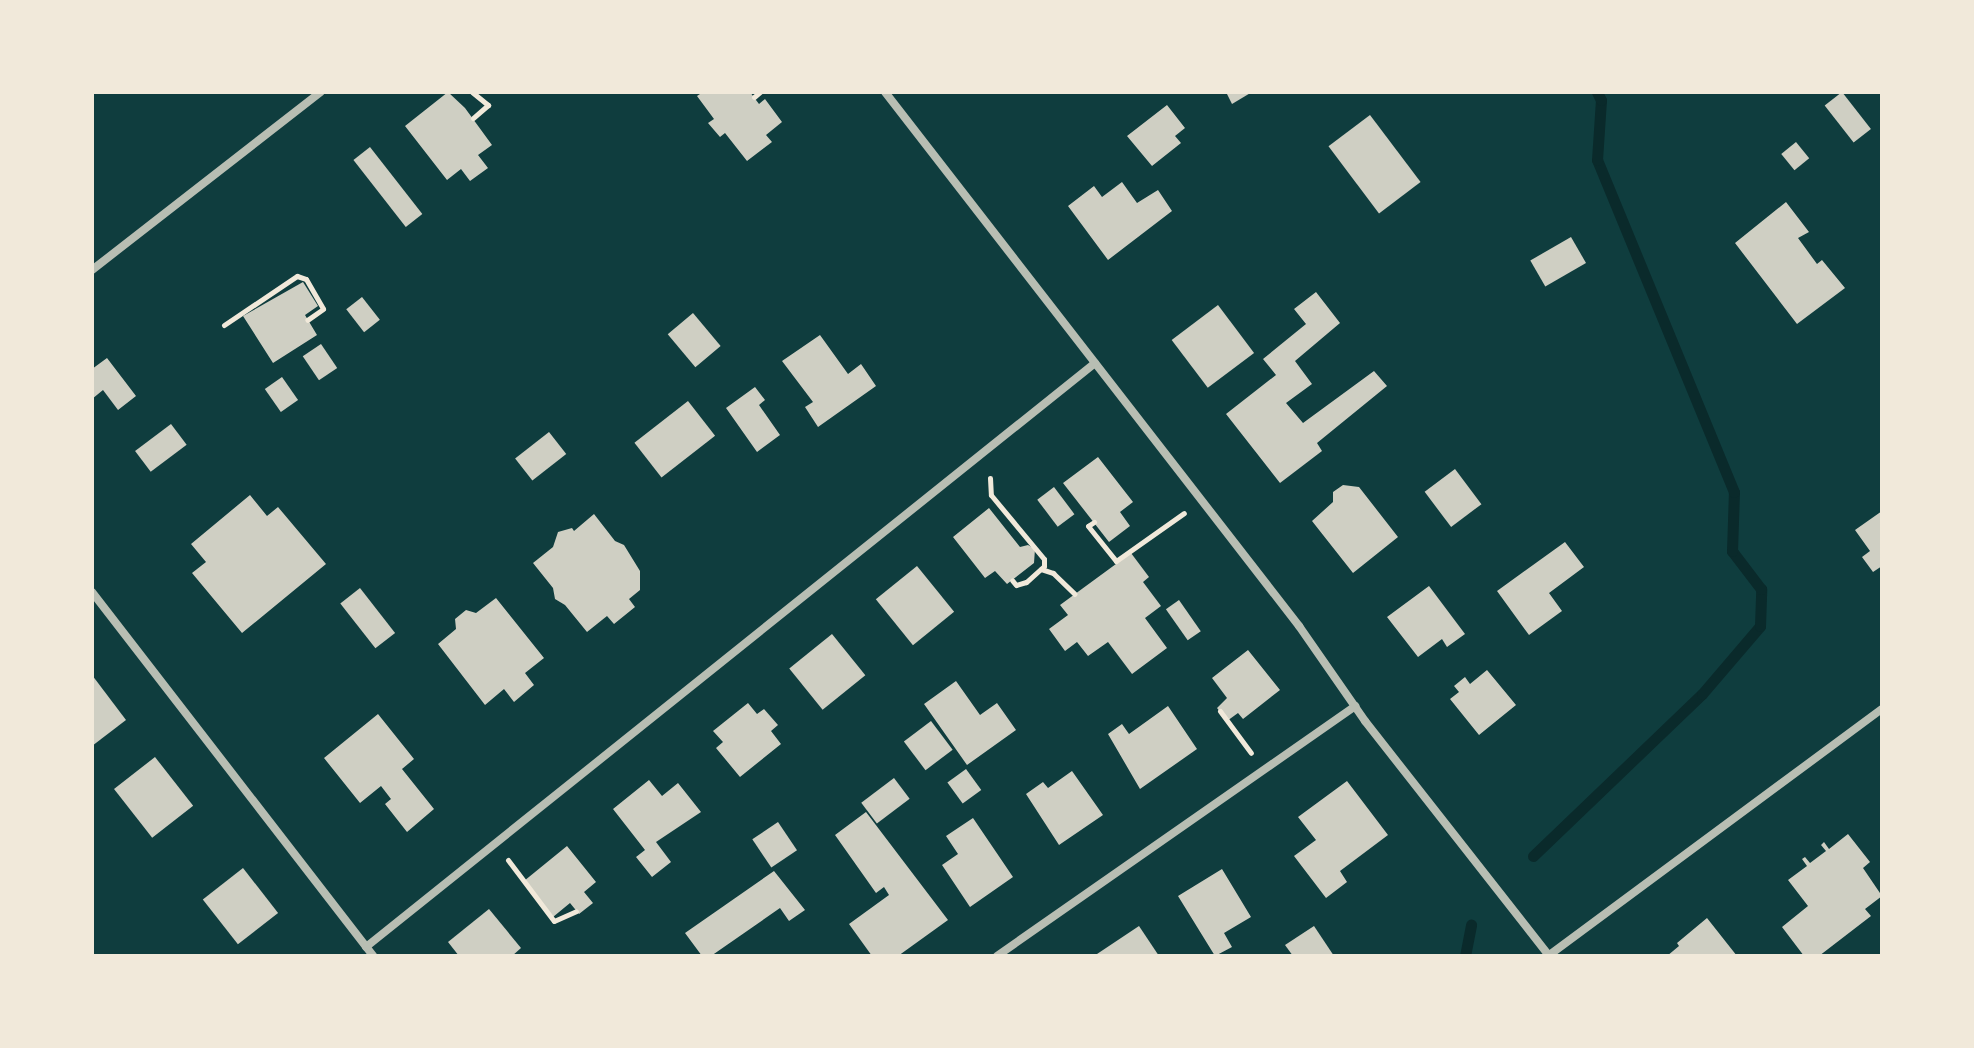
<!DOCTYPE html>
<style>
body{margin:0}
#map{position:relative;width:1974px;height:1048px;overflow:hidden;background:#0f3d3e;font-family:"Sofia Sans Condensed",sans-serif}
div>[style]{position:absolute}
[style*='--x']{left:calc(var(--x)*1px);top:calc(var(--y)*1px);width:calc(var(--w)*1px);rotate:calc(var(--a)*1deg)}
.stream>*{height:11px;margin:-5.5px;padding:0 5.5px;transform-origin:5.5px;border-radius:5.5px;background:#0a2a2b}
.building>*{inset:0;background:#cfcfc3;transform-origin:0 0}
.path>*{height:5px;margin:-2.5px;padding:0 2.5px;transform-origin:2.5px;border-radius:2.5px;background:#f1e9da}
.minor>*{height:8px;margin:-4px;padding:0 4px;transform-origin:4px;border-radius:4px;background:#b8beb3}
span{translate:-50% -50%;white-space:nowrap;text-align:center;line-height:1.15;-webkit-text-stroke:7px #f1e9da;paint-order:stroke}
.frame{position:absolute;inset:0;border:94px solid #f1e9da;pointer-events:none}
</style>
<div id="map">
<div class="stream">
<div style="--x:1533;--y:856;--w:234;--a:-43.8"></div>
<div style="--x:1702;--y:694;--w:89;--a:-49.5"></div>
<div style="--x:1760;--y:626;--w:37;--a:-88"></div>
<div style="--x:1761;--y:589;--w:48;--a:-127.3"></div>
<div style="--x:1732;--y:551;--w:59;--a:-88.1"></div>
<div style="--x:1734;--y:492;--w:359;--a:-112.4"></div>
<div style="--x:1597;--y:160;--w:60;--a:-86.2"></div>
<div style="--x:1601;--y:100;--w:9;--a:-117"></div>
<div style="--x:1465;--y:956;--w:32;--a:-79"></div>
</div>
<div class="building">
<div style="clip-path:polygon(448px 92px,465px 108px,492px 145px,478px 155px,488px 168px,470px 181px,461px 169px,447px 180px,405px 126px)"></div>
<div style="clip-path:polygon(703px 92px,750px 92px,759px 104px,765px 99px,782px 122px,766px 135px,772px 142px,747px 161px,725px 133px,720px 137px,708px 123px,714px 119px,697px 96px)"></div>
<div style="clip-path:polygon(1226px 92px,1252px 92px,1232px 104px)"></div>
<div style="left:1842px;top:92px;width:47px;height:22px;rotate:52deg"></div>
<div style="clip-path:polygon(1167px 105px,1185px 128px,1175px 136px,1181px 143px,1152px 166px,1127px 136px)"></div>
<div style="left:1370px;top:115px;width:84px;height:52px;rotate:53deg"></div>
<div style="left:1796px;top:142px;width:21px;height:19px;rotate:51deg"></div>
<div style="left:370px;top:147px;width:85px;height:21px;rotate:52deg"></div>
<div style="clip-path:polygon(1122px 182px,1137px 203px,1158px 190px,1172px 211px,1108px 260px,1068px 206px,1094px 186px,1102px 197px)"></div>
<div style="clip-path:polygon(1786px 202px,1809px 232px,1798px 238px,1817px 264px,1822px 260px,1845px 288px,1797px 324px,1735px 243px)"></div>
<div style="left:1571px;top:237px;width:30px;height:47px;rotate:60deg"></div>
<div style="clip-path:polygon(303px 282px,318px 306px,305px 315px,317px 335px,273px 363px,243px 316px)"></div>
<div style="clip-path:polygon(1316px 292px,1340px 323px,1295px 361px,1312px 384px,1286px 403px,1303px 423px,1374px 371px,1387px 386px,1317px 443px,1322px 451px,1280px 483px,1226px 414px,1276px 375px,1263px 359px,1306px 324px,1294px 309px)"></div>
<div style="left:362px;top:297px;width:29px;height:20px;rotate:52deg"></div>
<div style="left:1218px;top:305px;width:60px;height:58px;rotate:53deg"></div>
<div style="left:693px;top:313px;width:43px;height:33px;rotate:50deg"></div>
<div style="clip-path:polygon(820px 335px,848px 374px,861px 364px,876px 386px,818px 427px,805px 407px,813px 402px,782px 361px)"></div>
<div style="left:321px;top:344px;width:29px;height:22px;rotate:56deg"></div>
<div style="clip-path:polygon(107px 358px,136px 396px,118px 410px,103px 390px,92px 399px,92px 369px)"></div>
<div style="left:282px;top:377px;width:28px;height:21px;rotate:55deg"></div>
<div style="clip-path:polygon(755px 387px,765px 400px,759px 405px,780px 435px,757px 452px,726px 408px)"></div>
<div style="left:688px;top:401px;width:44px;height:68px;rotate:52deg"></div>
<div style="left:171px;top:424px;width:26px;height:45px;rotate:53deg"></div>
<div style="left:549px;top:432px;width:28px;height:43px;rotate:52deg"></div>
<div style="clip-path:polygon(1098px 457px,1133px 502px,1120px 512px,1130px 526px,1109px 542px,1063px 483px)"></div>
<div style="left:1455px;top:469px;width:44px;height:38px;rotate:53deg"></div>
<div style="clip-path:polygon(1343px 485px,1359px 487px,1398px 537px,1353px 573px,1312px 521px,1333px 502px,1333px 492px)"></div>
<div style="left:1054px;top:487px;width:34px;height:21px;rotate:53deg"></div>
<div style="clip-path:polygon(250px 495px,267px 516px,278px 507px,326px 564px,242px 633px,192px 573px,206px 562px,191px 544px)"></div>
<div style="clip-path:polygon(989px 508px,1020px 547px,1028px 545px,1035px 549px,1034px 563px,1007px 584px,995px 571px,985px 578px,953px 537px)"></div>
<div style="clip-path:polygon(1882px 511px,1882px 566px,1873px 572px,1862px 557px,1870px 551px,1855px 530px)"></div>
<div style="clip-path:polygon(594px 514px,615px 541px,624px 545px,640px 571px,640px 590px,629px 599px,635px 607px,614px 624px,607px 616px,587px 632px,565px 605px,555px 599px,553px 588px,533px 563px,553px 547px,558px 532px,572px 528px,574px 531px)"></div>
<div style="clip-path:polygon(1565px 542px,1584px 567px,1549px 593px,1562px 611px,1529px 635px,1497px 591px)"></div>
<div style="clip-path:polygon(1131px 553px,1149px 577px,1143px 582px,1161px 606px,1145px 618px,1167px 648px,1132px 674px,1108px 642px,1088px 656px,1077px 642px,1065px 651px,1049px 629px,1068px 615px,1060px 605px)"></div>
<div style="left:917px;top:566px;width:59px;height:53px;rotate:51deg"></div>
<div style="clip-path:polygon(1429px 586px,1465px 634px,1447px 647px,1442px 639px,1418px 657px,1387px 617px)"></div>
<div style="left:360px;top:588px;width:57px;height:25px;rotate:52deg"></div>
<div style="clip-path:polygon(496px 598px,544px 658px,525px 673px,534px 685px,514px 702px,504px 689px,485px 705px,438px 644px,456px 629px,455px 619px,466px 610px,476px 613px)"></div>
<div style="left:1179px;top:600px;width:38px;height:16px;rotate:55deg"></div>
<div style="left:832px;top:634px;width:53px;height:55px;rotate:51deg"></div>
<div style="clip-path:polygon(1248px 650px,1280px 690px,1243px 719px,1238px 713px,1227px 721px,1217px 708px,1227px 698px,1212px 678px)"></div>
<div style="clip-path:polygon(1487px 670px,1516px 705px,1479px 735px,1450px 699px,1459px 692px,1454px 686px,1465px 677px,1470px 684px)"></div>
<div style="clip-path:polygon(92px 675px,126px 720px,92px 746px)"></div>
<div style="clip-path:polygon(956px 681px,980px 715px,997px 703px,1016px 730px,967px 765px,924px 704px)"></div>
<div style="clip-path:polygon(748px 703px,757px 714px,764px 709px,778px 725px,771px 731px,781px 744px,740px 777px,716px 748px,723px 742px,713px 731px)"></div>
<div style="clip-path:polygon(1168px 706px,1197px 749px,1140px 789px,1108px 734px,1122px 724px,1129px 734px)"></div>
<div style="clip-path:polygon(378px 714px,414px 759px,402px 769px,434px 809px,407px 832px,385px 804px,391px 799px,381px 786px,360px 803px,324px 758px)"></div>
<div style="left:931px;top:721px;width:36px;height:34px;rotate:53deg"></div>
<div style="left:155px;top:757px;width:62px;height:52px;rotate:52deg"></div>
<div style="left:966px;top:769px;width:26px;height:23px;rotate:54deg"></div>
<div style="clip-path:polygon(1072px 771px,1103px 815px,1059px 845px,1026px 794px,1043px 782px,1048px 788px)"></div>
<div style="left:894px;top:778px;width:26px;height:41px;rotate:53deg"></div>
<div style="clip-path:polygon(649px 780px,662px 796px,678px 783px,701px 812px,656px 842px,671px 862px,652px 877px,636px 857px,645px 850px,613px 809px)"></div>
<div style="clip-path:polygon(1347px 781px,1388px 835px,1340px 871px,1347px 882px,1326px 898px,1294px 856px,1316px 840px,1298px 817px)"></div>
<div style="clip-path:polygon(866px 812px,948px 920px,898px 956px,872px 956px,849px 924px,889px 895px,884px 887px,876px 893px,835px 835px)"></div>
<div style="clip-path:polygon(973px 818px,1013px 877px,970px 907px,942px 865px,958px 854px,946px 836px)"></div>
<div style="left:778px;top:822px;width:34px;height:31px;rotate:56deg"></div>
<div style="clip-path:polygon(1848px 834px,1870px 862px,1863px 868px,1882px 896px,1865px 909px,1871px 916px,1819px 956px,1804px 956px,1782px 927px,1808px 906px,1788px 880px,1807px 866px,1802px 859px,1805px 857px,1810px 863px,1826px 851px,1821px 845px,1824px 842px,1829px 849px)"></div>
<div style="clip-path:polygon(567px 846px,596px 882px,584px 892px,593px 903px,579px 914px,570px 903px,553px 917px,524px 881px)"></div>
<div style="left:243px;top:868px;width:57px;height:51px;rotate:52deg"></div>
<div style="clip-path:polygon(1222px 869px,1251px 917px,1224px 933px,1232px 947px,1215px 956px,1178px 896px)"></div>
<div style="clip-path:polygon(774px 871px,805px 910px,789px 921px,780px 908px,711px 956px,702px 956px,685px 933px)"></div>
<div style="clip-path:polygon(489px 909px,521px 948px,512px 956px,459px 956px,448px 942px)"></div>
<div style="clip-path:polygon(1707px 918px,1737px 956px,1667px 956px,1679px 946px,1677px 943px)"></div>
<div style="clip-path:polygon(1139px 926px,1159px 956px,1094px 956px)"></div>
<div style="clip-path:polygon(1314px 926px,1334px 956px,1293px 956px,1285px 945px)"></div>
</div>
<div class="path">
<div style="--x:472;--y:92;--w:21;--a:39"></div>
<div style="--x:488;--y:105;--w:20;--a:139"></div>
<div style="--x:754;--y:97;--w:8;--a:-40"></div>
<div style="--x:224;--y:325;--w:88;--a:-33.9"></div>
<div style="--x:297;--y:276;--w:9;--a:18"></div>
<div style="--x:306;--y:279;--w:34;--a:60"></div>
<div style="--x:323;--y:309;--w:19;--a:145"></div>
<div style="--x:990;--y:478;--w:17;--a:87"></div>
<div style="--x:991;--y:495;--w:83;--a:50.4"></div>
<div style="--x:1044;--y:559;--w:7;--a:90"></div>
<div style="--x:1044;--y:566;--w:24;--a:138"></div>
<div style="--x:1026;--y:582;--w:10;--a:163"></div>
<div style="--x:1016;--y:585;--w:6;--a:-129"></div>
<div style="--x:1094;--y:522;--w:7;--a:146"></div>
<div style="--x:1088;--y:526;--w:45;--a:51.3"></div>
<div style="--x:1116;--y:561;--w:83;--a:-35.2"></div>
<div style="--x:1041;--y:569;--w:13;--a:18"></div>
<div style="--x:1053;--y:573;--w:30;--a:44"></div>
<div style="--x:1220;--y:711;--w:52;--a:53.6"></div>
<div style="--x:508;--y:860;--w:76;--a:53"></div>
<div style="--x:554;--y:921;--w:24;--a:-24"></div>
</div>
<div class="minor">
<div style="--x:885;--y:92;--w:676;--a:52.21"></div>
<div style="--x:1299;--y:626;--w:116;--a:55.2"></div>
<div style="--x:1365;--y:721;--w:298;--a:51.9"></div>
<div style="--x:92;--y:270;--w:290;--a:-37.9"></div>
<div style="--x:92;--y:592;--w:460;--a:52.3"></div>
<div style="--x:366;--y:947;--w:934;--a:-38.7"></div>
<div style="--x:997;--y:956;--w:437;--a:-34.9"></div>
<div style="--x:1548;--y:956;--w:415;--a:-36.5"></div>
</div>
<div class="frame"></div>
</div>
